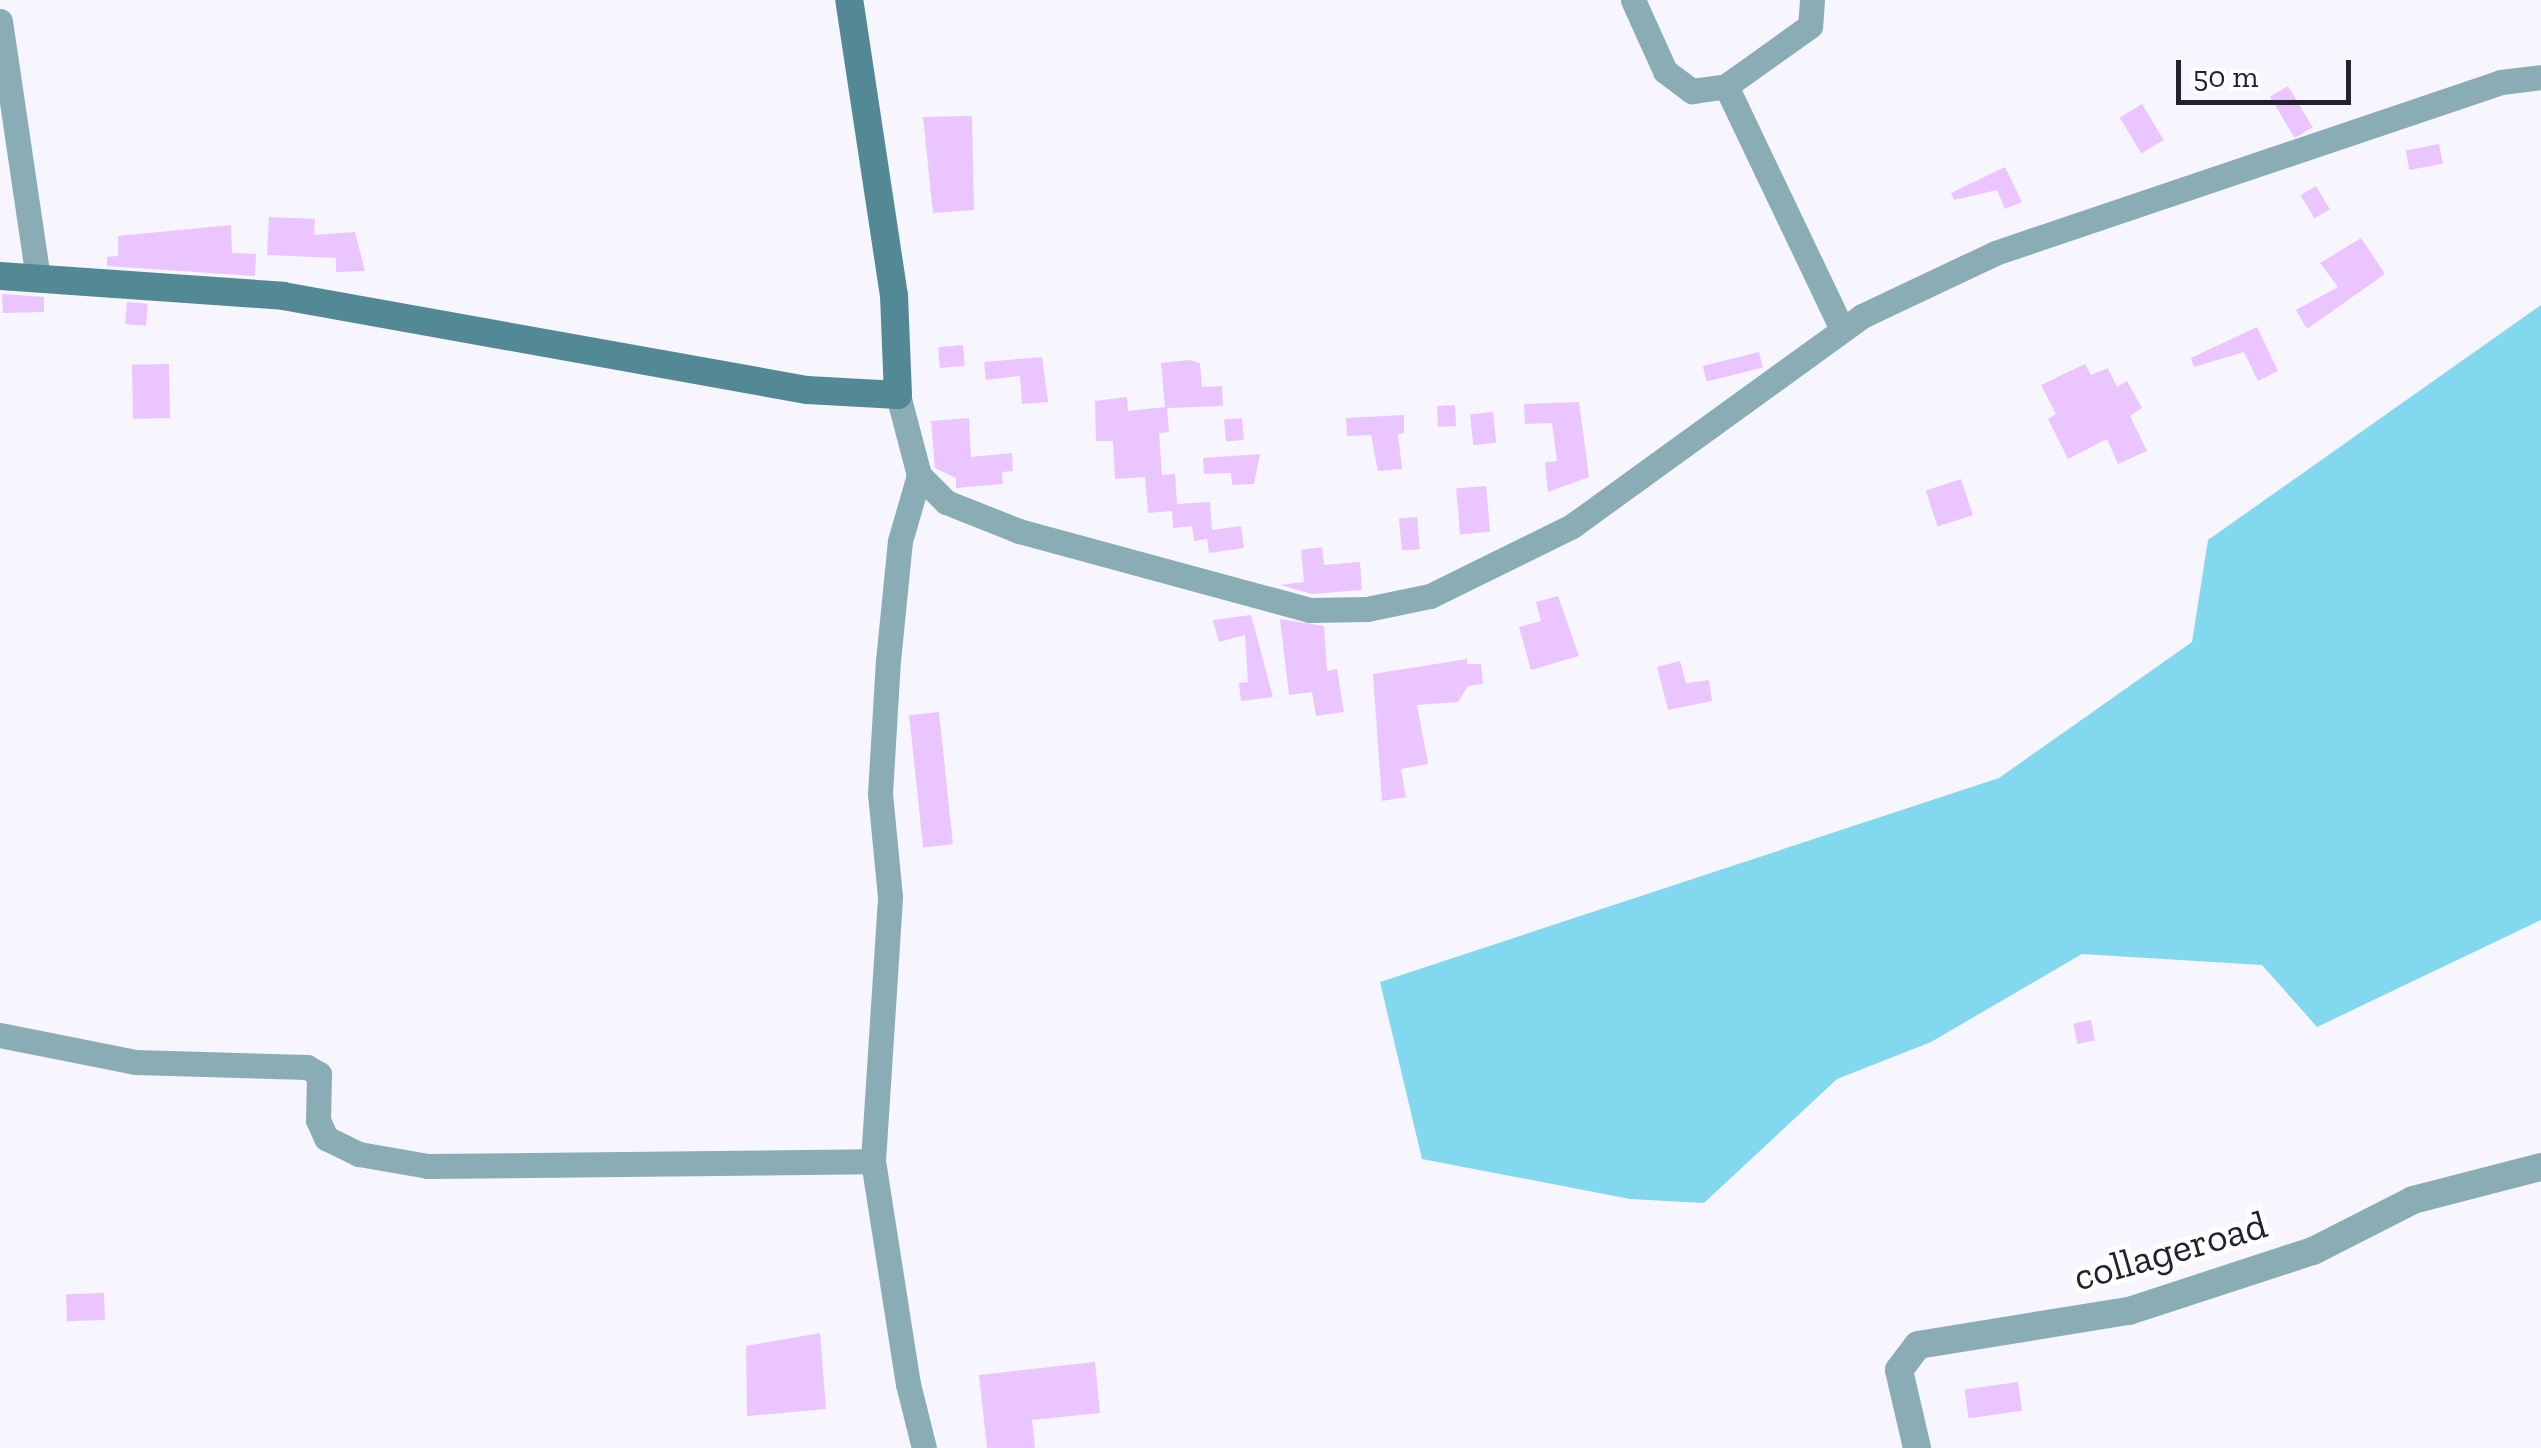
<!DOCTYPE html>
<style>
body{margin:0}
#map{position:relative;width:2541px;height:1448px;overflow:hidden;background:#f7f5fd;font-family:"Zilla Slab",serif}
div>[style]{position:absolute}
[style*='--x']{left:calc(var(--x)*1px);top:calc(var(--y)*1px);width:calc(var(--w)*1px);rotate:calc(var(--a)*1deg)}
.water>*{inset:0;background:#82d8ee}
.building>*{inset:0;background:#ebc5ff;transform-origin:0 0}
.minor>*{height:25px;margin:-12.5px;padding:0 12.5px;transform-origin:12.5px;border-radius:12.5px;background:#8aadb5}
.tertiary>*{height:28px;margin:-14px;padding:0 14px;transform-origin:14px;border-radius:14px;background:#8aadb5}
.secondary>*{height:28px;margin:-14px;padding:0 14px;transform-origin:14px;border-radius:14px;background:#538995}
span{translate:-50% -50%;white-space:nowrap;text-align:center;line-height:1.15;-webkit-text-stroke:10px #fff;paint-order:stroke}
.street-label{font-size:40px;color:#24212e}
.scale{position:absolute;left:2176px;top:60px;width:175px;height:45px;box-sizing:border-box;border:5px solid #24212e;border-top:0;padding-left:12px;font-size:30px;line-height:35px;white-space:nowrap;color:#24212e;-webkit-text-stroke:8px #fff;paint-order:stroke}
</style>
<div id="map">
<div class="water">
<div style="clip-path:polygon(2541px 305px,2541px 920px,2317px 1027px,2262px 965px,2082px 954px,1931px 1042px,1837px 1079px,1704px 1203px,1630px 1199px,1422px 1159px,1380px 982px,1999px 778px,2192px 642px,2208px 540px)"></div>
</div>
<div class="building">
<div style="left:2288px;top:86px;width:48px;height:21px;rotate:59deg"></div>
<div style="left:2142px;top:104px;width:42px;height:26px;rotate:59deg"></div>
<div style="clip-path:polygon(972px 116px,974px 210px,933px 213px,923px 117px)"></div>
<div style="left:2439px;top:144px;width:20px;height:34px;rotate:79deg"></div>
<div style="clip-path:polygon(2005px 167px,2022px 202px,2005px 209px,1997px 190px,1954px 200px,1951px 193px)"></div>
<div style="left:2316px;top:186px;width:27px;height:18px;rotate:59deg"></div>
<div style="clip-path:polygon(269px 217px,315px 219px,314px 235px,355px 232px,365px 271px,336px 272px,336px 258px,267px 255px)"></div>
<div style="clip-path:polygon(231px 225px,232px 253px,256px 254px,255px 276px,107px 266px,107px 257px,118px 256px,118px 236px)"></div>
<div style="clip-path:polygon(2361px 238px,2385px 274px,2307px 329px,2296px 310px,2338px 287px,2320px 263px)"></div>
<div style="clip-path:polygon(2px 294px,44px 297px,44px 312px,3px 313px)"></div>
<div style="left:127px;top:302px;width:21px;height:22px;rotate:5deg"></div>
<div style="clip-path:polygon(2257px 327px,2278px 371px,2258px 381px,2244px 352px,2194px 367px,2191px 358px)"></div>
<div style="left:963px;top:345px;width:21px;height:25px;rotate:85deg"></div>
<div style="left:1759px;top:352px;width:16px;height:58px;rotate:76deg"></div>
<div style="clip-path:polygon(1042px 357px,1048px 402px,1022px 404px,1020px 376px,986px 380px,984px 362px)"></div>
<div style="clip-path:polygon(1190px 360px,1200px 363px,1202px 387px,1222px 386px,1223px 406px,1167px 408px,1169px 432px,1159px 433px,1162px 475px,1175px 474px,1177px 504px,1210px 502px,1212px 530px,1241px 526px,1244px 548px,1209px 553px,1207px 539px,1194px 541px,1192px 526px,1173px 528px,1172px 511px,1148px 513px,1145px 477px,1115px 479px,1113px 441px,1096px 441px,1095px 401px,1127px 397px,1128px 411px,1165px 407px,1161px 363px)"></div>
<div style="left:169px;top:364px;width:54px;height:37px;rotate:89deg"></div>
<div style="clip-path:polygon(2085px 364px,2091px 375px,2108px 368px,2117px 387px,2127px 381px,2142px 408px,2130px 416px,2147px 451px,2118px 464px,2107px 439px,2068px 459px,2048px 419px,2056px 414px,2041px 385px)"></div>
<div style="clip-path:polygon(1579px 402px,1589px 477px,1548px 492px,1545px 462px,1557px 461px,1552px 423px,1525px 424px,1524px 404px)"></div>
<div style="left:1455px;top:405px;width:21px;height:18px;rotate:87deg"></div>
<div style="left:1493px;top:412px;width:31px;height:23px;rotate:84deg"></div>
<div style="clip-path:polygon(1404px 415px,1404px 433px,1398px 434px,1402px 469px,1378px 471px,1371px 435px,1347px 436px,1346px 418px)"></div>
<div style="clip-path:polygon(969px 418px,971px 457px,1012px 453px,1013px 471px,1002px 472px,1003px 484px,956px 488px,956px 478px,935px 468px,931px 421px)"></div>
<div style="left:1242px;top:418px;width:22px;height:18px;rotate:85deg"></div>
<div style="clip-path:polygon(1260px 454px,1254px 484px,1232px 485px,1231px 473px,1204px 474px,1203px 458px)"></div>
<div style="left:1961px;top:479px;width:38px;height:37px;rotate:72deg"></div>
<div style="left:1486px;top:486px;width:46px;height:30px;rotate:85deg"></div>
<div style="left:1417px;top:517px;width:32px;height:18px;rotate:85deg"></div>
<div style="clip-path:polygon(1322px 547px,1324px 565px,1360px 562px,1362px 590px,1312px 594px,1280px 585px,1304px 582px,1301px 550px)"></div>
<div style="clip-path:polygon(1558px 596px,1579px 656px,1531px 670px,1519px 627px,1541px 621px,1536px 602px)"></div>
<div style="clip-path:polygon(1251px 615px,1273px 697px,1241px 701px,1239px 683px,1248px 682px,1245px 635px,1219px 642px,1213px 620px)"></div>
<div style="clip-path:polygon(1280px 619px,1324px 626px,1327px 671px,1337px 669px,1344px 712px,1316px 716px,1312px 692px,1289px 695px)"></div>
<div style="clip-path:polygon(1467px 659px,1467px 664px,1481px 664px,1483px 684px,1468px 686px,1458px 702px,1417px 705px,1428px 764px,1401px 769px,1406px 797px,1382px 801px,1373px 674px)"></div>
<div style="clip-path:polygon(1680px 661px,1686px 683px,1709px 680px,1712px 701px,1668px 710px,1657px 667px)"></div>
<div style="left:939px;top:712px;width:133px;height:30px;rotate:84deg"></div>
<div style="left:2091px;top:1020px;width:21px;height:18px;rotate:79deg"></div>
<div style="left:104px;top:1293px;width:27px;height:38px;rotate:88deg"></div>
<div style="clip-path:polygon(820px 1333px,826px 1409px,747px 1416px,746px 1346px)"></div>
<div style="clip-path:polygon(1095px 1362px,1100px 1413px,1032px 1420px,1035px 1448px,987px 1448px,979px 1375px)"></div>
<div style="left:2018px;top:1382px;width:29px;height:54px;rotate:82deg"></div>
</div>
<div class="minor">
<div style="--x:1633;--y:0;--w:78;--a:65.7"></div>
<div style="--x:1665;--y:71;--w:34;--a:37"></div>
<div style="--x:1692;--y:91;--w:34;--a:-8"></div>
<div style="--x:1812;--y:0;--w:26;--a:94"></div>
<div style="--x:1810;--y:26;--w:103;--a:144.5"></div>
<div style="--x:1726;--y:86;--w:269;--a:64.5"></div>
<div style="--x:0;--y:21;--w:261;--a:81.6"></div>
<div style="--x:898;--y:395;--w:83;--a:75.3"></div>
<div style="--x:919;--y:475;--w:38;--a:45"></div>
<div style="--x:946;--y:502;--w:79;--a:21.7"></div>
<div style="--x:1019;--y:531;--w:302;--a:15.2"></div>
<div style="--x:1310;--y:610;--w:57;--a:-1"></div>
<div style="--x:1367;--y:609;--w:64;--a:-11.7"></div>
<div style="--x:1430;--y:596;--w:158;--a:-26.2"></div>
<div style="--x:1572;--y:526;--w:358;--a:-35.9"></div>
<div style="--x:1862;--y:316;--w:147;--a:-25.3"></div>
<div style="--x:1995;--y:253;--w:534;--a:-18.67"></div>
<div style="--x:2501;--y:82;--w:40;--a:-7.1"></div>
<div style="--x:0;--y:1035;--w:138;--a:11.3"></div>
<div style="--x:135;--y:1062;--w:172;--a:1.7"></div>
<div style="--x:307;--y:1067;--w:14;--a:30"></div>
<div style="--x:319;--y:1074;--w:46;--a:91.2"></div>
<div style="--x:318;--y:1120;--w:20;--a:66"></div>
<div style="--x:326;--y:1138;--w:37;--a:26"></div>
<div style="--x:359;--y:1154;--w:70;--a:9.9"></div>
<div style="--x:428;--y:1166;--w:445;--a:-0.6"></div>
<div style="--x:873;--y:1161;--w:265;--a:-86.3"></div>
<div style="--x:890;--y:897;--w:103;--a:-95.5"></div>
<div style="--x:880;--y:794;--w:133;--a:-86.6"></div>
<div style="--x:888;--y:661;--w:121;--a:-84.3"></div>
<div style="--x:900;--y:541;--w:69;--a:-73.9"></div>
<div style="--x:873;--y:1161;--w:226;--a:81.1"></div>
<div style="--x:908;--y:1384;--w:66;--a:76"></div>
</div>
<div class="tertiary">
<div style="--x:1917;--y:1448;--w:80;--a:-103"></div>
<div style="--x:1899;--y:1370;--w:31;--a:-53"></div>
<div style="--x:1918;--y:1345;--w:214;--a:-9.2"></div>
<div style="--x:2129;--y:1311;--w:194;--a:-18.1"></div>
<div style="--x:2313;--y:1251;--w:112;--a:-27"></div>
<div style="--x:2413;--y:1200;--w:132;--a:-14.5"></div>
</div>
<div class="secondary">
<div style="--x:0;--y:276;--w:284;--a:4"></div>
<div style="--x:283;--y:296;--w:532;--a:10.17"></div>
<div style="--x:807;--y:390;--w:91;--a:3.1"></div>
<div style="--x:898;--y:395;--w:99;--a:-92.3"></div>
<div style="--x:894;--y:296;--w:299;--a:-98.6"></div>
</div>
<div class="street-label">
<span style="left:2170px;top:1250px;rotate:-16deg">collageroad</span>
</div>
<div class="scale">50 m</div>
</div>
